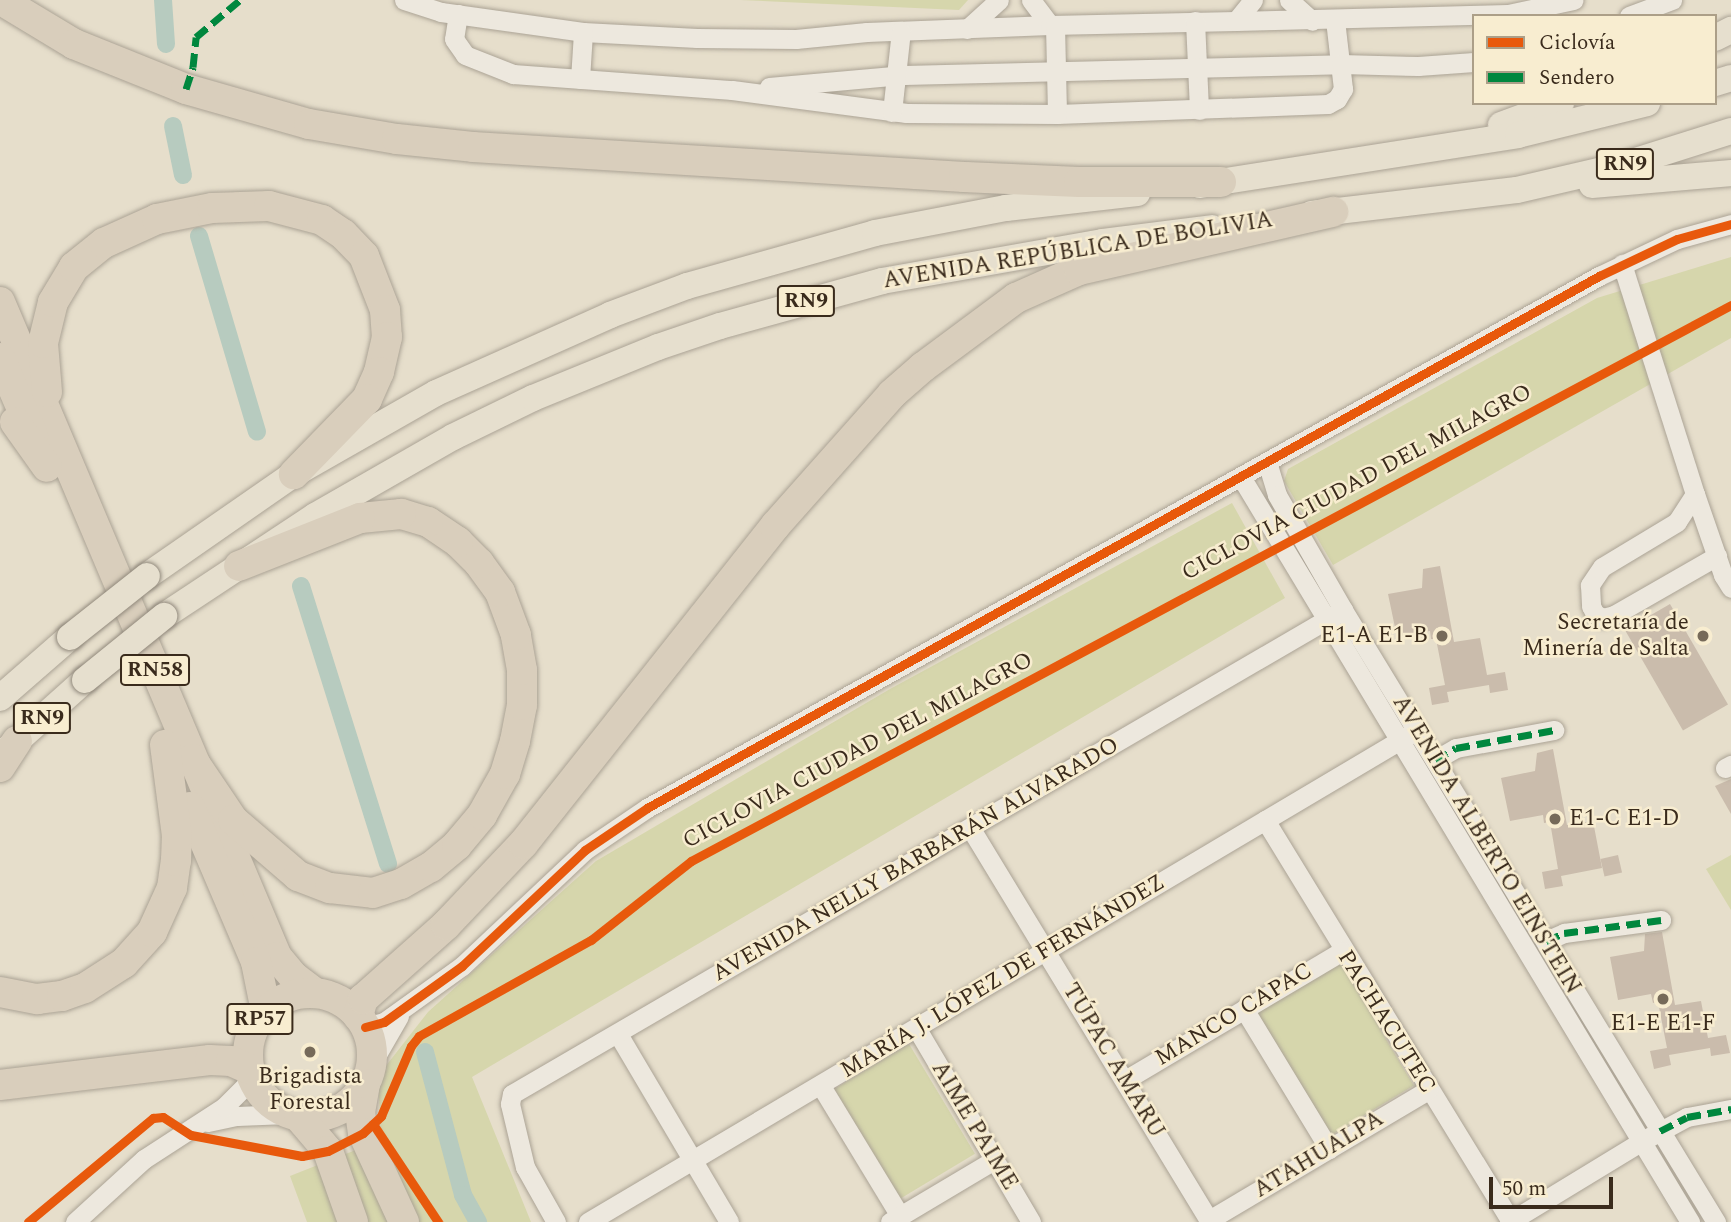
<!DOCTYPE html>
<meta charset="utf-8">
<style>
body{margin:0}
#map{position:relative;width:1731px;height:1222px;overflow:hidden;background:#e6decb;font-family:Spectral,serif}
div>[style]{position:absolute}
[style*='--x']{left:calc(var(--x)*1px);top:calc(var(--y)*1px);width:calc(var(--w)*1px);rotate:calc(var(--a)*1deg)}
.green>*{inset:0;background:#d6d6ac;transform-origin:0 0}
.canal>*{height:18px;margin:-9px;padding:0 9px;transform-origin:9px;border-radius:9px;background:#b7cbbf}
.building>*{inset:0;background:#cabcac;transform-origin:0 0}
.roads{filter:drop-shadow(0 0 2px #aba395) drop-shadow(0 0 2px #aba395)}
.minor>*{height:19px;margin:-9.5px;padding:0 9.5px;transform-origin:9.5px;border-radius:9.5px;background:#ede8de}
.major>*{height:26px;margin:-13px;padding:0 13px;transform-origin:13px;border-radius:13px;background:#e6dfce}
.highway>*{height:30px;margin:-15px;padding:0 15px;transform-origin:15px;border-radius:15px;background:#d9cebc}
.highway>.ring{margin:-15px;padding:0;box-sizing:content-box;background:none;border:30px solid #d9cebc;border-radius:50%}
.bridges{filter:drop-shadow(0 0 2px #90887b) drop-shadow(0 0 2px #90887b)}
.major-bridge>*{height:26px;margin:-13px;padding:0 13px;transform-origin:13px;border-radius:13px;background:#e6dfce}
.quiet>*{height:7px;margin-top:-3.5px;transform-origin:0;background:repeating-linear-gradient(90deg,#00873e 0 14px,transparent 0 21px)}
.cycleway>*{height:9px;margin:-4.5px;padding:0 4.5px;transform-origin:4.5px;border-radius:4.5px;background:#e8590c}
.dots>*{width:19px;height:19px;translate:-50% -50%;box-sizing:border-box;border:4px solid #f8edd0;border-radius:50%}
span{translate:-50% -50%;white-space:nowrap;text-align:center;line-height:1.15;-webkit-text-stroke:5px #f8edd0;paint-order:stroke}
.shield-label span{padding:2px 5px;background:#f8edd0;border:2px solid;border-radius:5px;-webkit-text-stroke-width:0}
.shield-label{font-size:21px;color:#3a2b1c;font-weight:700}
.street-label{font-size:23px;color:#3a2b1c}
.poi-label{font-size:23px;color:#3a2b1c}
.right{translate:-100% -50%;text-align:right}
.left{translate:0 -50%;text-align:left}
.legend{position:absolute;left:1472px;top:14px;width:245px;height:91px;box-sizing:border-box;background:#f8edd0;border:2px solid #ac9f88;margin:0;padding:9px 12px;list-style:none;font-size:21px;color:#3a2b1c}
.legend li{display:flex;align-items:center;gap:14px;height:35px}
.legend b{width:35px;border:2px solid #ac9f88}
.scale{position:absolute;left:1489px;top:1177px;width:124px;height:32px;box-sizing:border-box;border:4px solid #3a2b1c;border-top:0;padding-left:9px;font-size:21px;line-height:24px;white-space:nowrap;color:#3a2b1c;-webkit-text-stroke:5px #f8edd0;paint-order:stroke}
</style>
<div id="map">
<div class="green">
<div style="clip-path:polygon(740px 0,968px 0,959px 10px)"></div>
<div style="clip-path:polygon(1731px 257px,1731px 338px,1333px 565px,1284px 481px,1288px 469px,1597px 298px)"></div>
<div style="clip-path:polygon(1232px 503px,1285px 598px,472px 1077px,531px 1222px,307px 1222px,290px 1176px,381px 1140px,378px 1076px,428px 1012px,596px 861px,890px 689px)"></div>
<div style="clip-path:polygon(1731px 855px,1731px 910px,1706px 869px)"></div>
<div style="left:1336px;top:956px;width:151px;height:98px;rotate:59deg"></div>
<div style="left:909px;top:1044px;width:128px;height:94px;rotate:59deg"></div>
</div>
<div class="canal">
<div style="--x:163;--y:0;--w:44;--a:86.1"></div>
<div style="--x:173;--y:126;--w:50;--a:78.5"></div>
<div style="--x:199;--y:236;--w:204;--a:73.5"></div>
<div style="--x:301;--y:586;--w:291;--a:72.6"></div>
<div style="--x:425;--y:1052;--w:148;--a:75.1"></div>
<div style="--x:463;--y:1195;--w:31;--a:61"></div>
</div>
<div class="building">
<div style="clip-path:polygon(1440px 566px,1454px 642px,1480px 638px,1487px 675px,1505px 672px,1508px 690px,1490px 693px,1489px 685px,1447px 692px,1449px 702px,1432px 705px,1429px 688px,1445px 685px,1436px 639px,1431px 639px,1430px 631px,1397px 637px,1388px 594px,1422px 588px,1423px 569px)"></div>
<div style="left:1670px;top:604px;width:116px;height:52px;rotate:60deg"></div>
<div style="clip-path:polygon(1553px 749px,1567px 825px,1593px 821px,1602px 868px,1561px 876px,1563px 886px,1545px 889px,1542px 872px,1558px 869px,1550px 822px,1544px 823px,1543px 815px,1510px 821px,1501px 778px,1535px 771px,1537px 753px)"></div>
<div style="clip-path:polygon(1731px 779px,1731px 814px,1715px 786px)"></div>
<div style="left:1618px;top:855px;width:18px;height:18px;rotate:77deg"></div>
<div style="clip-path:polygon(1662px 932px,1675px 1005px,1701px 1001px,1708px 1038px,1726px 1035px,1730px 1053px,1711px 1056px,1710px 1048px,1669px 1055px,1671px 1065px,1654px 1069px,1650px 1051px,1667px 1048px,1658px 1002px,1653px 1003px,1651px 994px,1618px 1000px,1610px 957px,1644px 951px,1645px 934px)"></div>
</div>
<div class="roads">
<div class="minor">
<div style="--x:404;--y:0;--w:39;--a:18"></div>
<div style="--x:441;--y:12;--w:143;--a:8"></div>
<div style="--x:583;--y:32;--w:114;--a:3"></div>
<div style="--x:697;--y:38;--w:99;--a:0.6"></div>
<div style="--x:796;--y:39;--w:71;--a:-5.6"></div>
<div style="--x:867;--y:32;--w:183;--a:-2.2"></div>
<div style="--x:1031;--y:0;--w:31;--a:53"></div>
<div style="--x:1050;--y:25;--w:186;--a:-1.2"></div>
<div style="--x:1236;--y:21;--w:27;--a:-51"></div>
<div style="--x:1289;--y:0;--w:31;--a:42"></div>
<div style="--x:458;--y:14;--w:25;--a:99"></div>
<div style="--x:454;--y:39;--w:19;--a:55"></div>
<div style="--x:465;--y:55;--w:52;--a:21.6"></div>
<div style="--x:513;--y:74;--w:220;--a:4.2"></div>
<div style="--x:732;--y:90;--w:176;--a:7.5"></div>
<div style="--x:906;--y:113;--w:151;--a:0.4"></div>
<div style="--x:1057;--y:114;--w:271;--a:-2.1"></div>
<div style="--x:1328;--y:104;--w:10;--a:-29"></div>
<div style="--x:1337;--y:99;--w:12;--a:-59"></div>
<div style="--x:1343;--y:89;--w:69;--a:-96.6"></div>
<div style="--x:1629;--y:16;--w:46;--a:-20.4"></div>
<div style="--x:1195;--y:21;--w:89;--a:87.4"></div>
<div style="--x:1236;--y:21;--w:272;--a:-1.5"></div>
<div style="--x:1508;--y:14;--w:67;--a:-12"></div>
<div style="--x:1055;--y:25;--w:89;--a:88.7"></div>
<div style="--x:967;--y:29;--w:43;--a:-42.2"></div>
<div style="--x:580;--y:79;--w:47;--a:-86.3"></div>
<div style="--x:769;--y:87;--w:136;--a:-5.1"></div>
<div style="--x:904;--y:75;--w:437;--a:-1.4"></div>
<div style="--x:1341;--y:64;--w:77;--a:1.5"></div>
<div style="--x:1418;--y:66;--w:56;--a:-4.1"></div>
<div style="--x:892;--y:112;--w:81;--a:-83.7"></div>
<div style="--x:1622;--y:264;--w:241;--a:72.4"></div>
<div style="--x:1695;--y:494;--w:86;--a:70.9"></div>
<div style="--x:1723;--y:575;--w:15;--a:58"></div>
<div style="--x:1267;--y:462;--w:34;--a:73"></div>
<div style="--x:1277;--y:495;--w:133;--a:60.1"></div>
<div style="--x:1343;--y:610;--w:717;--a:58.64"></div>
<div style="--x:1241;--y:477;--w:870;--a:58.92"></div>
<div style="--x:1695;--y:494;--w:33;--a:123"></div>
<div style="--x:1677;--y:522;--w:87;--a:149"></div>
<div style="--x:1602;--y:567;--w:22;--a:124"></div>
<div style="--x:1590;--y:585;--w:21;--a:87"></div>
<div style="--x:1591;--y:606;--w:9;--a:63"></div>
<div style="--x:1595;--y:614;--w:9;--a:27"></div>
<div style="--x:1603;--y:618;--w:11;--a:-15"></div>
<div style="--x:1614;--y:615;--w:119;--a:-29.8"></div>
<div style="--x:1435;--y:760;--w:24;--a:-30"></div>
<div style="--x:1456;--y:748;--w:100;--a:-10.4"></div>
<div style="--x:1725;--y:768;--w:7;--a:-27"></div>
<div style="--x:1265;--y:820;--w:470;--a:58.5"></div>
<div style="--x:971;--y:829;--w:460;--a:58.7"></div>
<div style="--x:1546;--y:941;--w:20;--a:-24"></div>
<div style="--x:1564;--y:933;--w:98;--a:-7.6"></div>
<div style="--x:1244;--y:1009;--w:164;--a:58.7"></div>
<div style="--x:365;--y:1027;--w:20;--a:-15"></div>
<div style="--x:384;--y:1022;--w:96;--a:-35.7"></div>
<div style="--x:462;--y:966;--w:169;--a:-43.3"></div>
<div style="--x:585;--y:850;--w:75;--a:-34.1"></div>
<div style="--x:647;--y:808;--w:1091;--a:-29.2"></div>
<div style="--x:1599;--y:276;--w:86;--a:-25.4"></div>
<div style="--x:1677;--y:239;--w:56;--a:-15.5"></div>
<div style="--x:917;--y:1029;--w:224;--a:59.4"></div>
<div style="--x:618;--y:1034;--w:218;--a:59.4"></div>
<div style="--x:372;--y:1063;--w:54;--a:-60.1"></div>
<div style="--x:1125;--y:1080;--w:252;--a:-30.7"></div>
<div style="--x:821;--y:1086;--w:152;--a:58.7"></div>
<div style="--x:208;--y:1122;--w:30;--a:-12"></div>
<div style="--x:237;--y:1116;--w:50;--a:-2.3"></div>
<div style="--x:1209;--y:1220;--w:255;--a:-30.7"></div>
<div style="--x:75;--y:1222;--w:93;--a:-42.4"></div>
<div style="--x:144;--y:1159;--w:95;--a:-33"></div>
<div style="--x:224;--y:1107;--w:40;--a:-45"></div>
<div style="--x:556;--y:1222;--w:63;--a:-119.4"></div>
<div style="--x:525;--y:1167;--w:65;--a:-103.4"></div>
<div style="--x:510;--y:1104;--w:10;--a:-79"></div>
<div style="--x:512;--y:1094;--w:962;--a:-30.22"></div>
<div style="--x:588;--y:1222;--w:964;--a:-30.69"></div>
<div style="--x:890;--y:1222;--w:121;--a:-30.8"></div>
<div style="--x:1509;--y:1222;--w:156;--a:-31.3"></div>
<div style="--x:1642;--y:1141;--w:51;--a:-28.1"></div>
<div style="--x:1687;--y:1117;--w:45;--a:-10.3"></div>
</div>
<div class="major">
<div style="--x:1715;--y:38;--w:18;--a:-27"></div>
<div style="--x:1715;--y:83;--w:17;--a:-17"></div>
<div style="--x:1501;--y:125;--w:64;--a:-20.1"></div>
<div style="--x:1200;--y:185;--w:322;--a:-8.9"></div>
<div style="--x:1518;--y:135;--w:133;--a:-13.9"></div>
<div style="--x:1592;--y:185;--w:140;--a:-4.9"></div>
<div style="--x:1312;--y:214;--w:206;--a:-6.7"></div>
<div style="--x:1517;--y:190;--w:106;--a:-13.1"></div>
<div style="--x:1620;--y:166;--w:116;--a:-17.5"></div>
<div style="--x:147;--y:576;--w:179;--a:-34.8"></div>
<div style="--x:294;--y:474;--w:163;--a:-29.7"></div>
<div style="--x:436;--y:393;--w:191;--a:-24.1"></div>
<div style="--x:610;--y:315;--w:82;--a:-20.6"></div>
<div style="--x:687;--y:286;--w:195;--a:-15.7"></div>
<div style="--x:875;--y:233;--w:133;--a:-10.8"></div>
<div style="--x:1006;--y:208;--w:132;--a:-6.5"></div>
<div style="--x:164;--y:616;--w:181;--a:-33.5"></div>
<div style="--x:315;--y:516;--w:159;--a:-29.8"></div>
<div style="--x:453;--y:437;--w:89;--a:-26"></div>
<div style="--x:533;--y:398;--w:135;--a:-22.2"></div>
<div style="--x:658;--y:347;--w:65;--a:-18.7"></div>
<div style="--x:720;--y:326;--w:168;--a:-15.5"></div>
<div style="--x:882;--y:281;--w:224;--a:-10"></div>
<div style="--x:1103;--y:242;--w:110;--a:-7.3"></div>
<div style="--x:0;--y:698;--w:93;--a:-41.1"></div>
<div style="--x:1;--y:755;--w:113;--a:-41.8"></div>
</div>
<div class="highway">
<div style="--x:1;--y:0;--w:85;--a:31.1"></div>
<div style="--x:74;--y:44;--w:121;--a:21.9"></div>
<div style="--x:186;--y:89;--w:128;--a:15.9"></div>
<div style="--x:309;--y:124;--w:89;--a:9.7"></div>
<div style="--x:397;--y:139;--w:76;--a:6"></div>
<div style="--x:473;--y:147;--w:492;--a:3.5"></div>
<div style="--x:964;--y:177;--w:115;--a:2.5"></div>
<div style="--x:1079;--y:182;--w:142;--a:0"></div>
<div style="--x:0;--y:302;--w:711;--a:67.08"></div>
<div style="--x:277;--y:957;--w:26;--a:50"></div>
<div style="--x:294;--y:977;--w:26;--a:37"></div>
<div style="--x:0;--y:358;--w:84;--a:66.8"></div>
<div style="--x:47;--y:392;--w:49;--a:-94.7"></div>
<div style="--x:43;--y:343;--w:42;--a:-76.3"></div>
<div style="--x:53;--y:302;--w:41;--a:-59"></div>
<div style="--x:74;--y:267;--w:38;--a:-39"></div>
<div style="--x:104;--y:243;--w:58;--a:-24.4"></div>
<div style="--x:157;--y:219;--w:56;--a:-11.3"></div>
<div style="--x:212;--y:208;--w:57;--a:-2"></div>
<div style="--x:269;--y:206;--w:55;--a:14.8"></div>
<div style="--x:322;--y:220;--w:25;--a:34"></div>
<div style="--x:343;--y:234;--w:30;--a:46"></div>
<div style="--x:364;--y:256;--w:58;--a:68.7"></div>
<div style="--x:385;--y:310;--w:27;--a:86"></div>
<div style="--x:387;--y:337;--w:36;--a:103"></div>
<div style="--x:379;--y:372;--w:30;--a:114"></div>
<div style="--x:367;--y:399;--w:105;--a:134.2"></div>
<div style="--x:15;--y:422;--w:55;--a:54.6"></div>
<div style="--x:192;--y:759;--w:73;--a:56.1"></div>
<div style="--x:233;--y:820;--w:86;--a:40.7"></div>
<div style="--x:298;--y:876;--w:34;--a:21"></div>
<div style="--x:330;--y:888;--w:43;--a:6.6"></div>
<div style="--x:373;--y:893;--w:29;--a:-18"></div>
<div style="--x:401;--y:884;--w:34;--a:-30"></div>
<div style="--x:431;--y:867;--w:34;--a:-40"></div>
<div style="--x:457;--y:845;--w:39;--a:-50"></div>
<div style="--x:482;--y:815;--w:47;--a:-60.7"></div>
<div style="--x:505;--y:774;--w:34;--a:-73"></div>
<div style="--x:515;--y:741;--w:37;--a:-79"></div>
<div style="--x:522;--y:705;--w:35;--a:-90"></div>
<div style="--x:522;--y:670;--w:36;--a:-100"></div>
<div style="--x:516;--y:635;--w:46;--a:-110.4"></div>
<div style="--x:500;--y:592;--w:36;--a:-126"></div>
<div style="--x:479;--y:563;--w:30;--a:-135"></div>
<div style="--x:458;--y:542;--w:36;--a:-146"></div>
<div style="--x:428;--y:522;--w:28;--a:-163"></div>
<div style="--x:401;--y:514;--w:41;--a:174.4"></div>
<div style="--x:360;--y:518;--w:130;--a:158.4"></div>
<div style="--x:0;--y:767;--w:31;--a:-57"></div>
<div style="--x:190;--y:807;--w:168;--a:66.9"></div>
<div style="--x:256;--y:962;--w:50;--a:78.5"></div>
<div style="--x:0;--y:992;--w:38;--a:11"></div>
<div style="--x:37;--y:999;--w:25;--a:-7"></div>
<div style="--x:62;--y:996;--w:24;--a:-19"></div>
<div style="--x:85;--y:988;--w:46;--a:-32.7"></div>
<div style="--x:124;--y:963;--w:42;--a:-47.9"></div>
<div style="--x:152;--y:932;--w:48;--a:-65.6"></div>
<div style="--x:172;--y:888;--w:27;--a:-82"></div>
<div style="--x:176;--y:861;--w:25;--a:-88"></div>
<div style="--x:177;--y:836;--w:92;--a:-97.5"></div>
<div class="ring" style="left:248px;top:993px;width:94px;height:94px"></div>
<div style="--x:358;--y:1016;--w:18;--a:-74"></div>
<div style="--x:363;--y:999;--w:111;--a:-41.7"></div>
<div style="--x:446;--y:925;--w:112;--a:-46.5"></div>
<div style="--x:523;--y:844;--w:406;--a:-51.6"></div>
<div style="--x:775;--y:526;--w:176;--a:-48.4"></div>
<div style="--x:892;--y:394;--w:41;--a:-41.1"></div>
<div style="--x:923;--y:367;--w:116;--a:-36.6"></div>
<div style="--x:1016;--y:298;--w:69;--a:-24"></div>
<div style="--x:1079;--y:270;--w:261;--a:-12.9"></div>
<div style="--x:365;--y:1084;--w:28;--a:100"></div>
<div style="--x:360;--y:1112;--w:21;--a:82"></div>
<div style="--x:363;--y:1133;--w:98;--a:65.3"></div>
<div style="--x:0;--y:1085;--w:211;--a:-6.8"></div>
<div style="--x:210;--y:1060;--w:21;--a:3"></div>
<div style="--x:231;--y:1061;--w:20;--a:24"></div>
<div style="--x:299;--y:1117;--w:45;--a:49.5"></div>
<div style="--x:328;--y:1151;--w:75;--a:70.6"></div>
</div>
</div>
<div class="bridges">
<div class="major-bridge">
<div style="--x:70;--y:637;--w:98;--a:-38.4"></div>
<div style="--x:85;--y:680;--w:102;--a:-39"></div>
</div>
</div>
<div class="quiet">
<div style="--x:186;--y:89;--w:23;--a:-72"></div>
<div style="--x:193;--y:67;--w:30;--a:-84"></div>
<div style="--x:196;--y:37;--w:57;--a:-40.1"></div>
<div style="--x:1435;--y:760;--w:24;--a:-30"></div>
<div style="--x:1456;--y:748;--w:100;--a:-10.4"></div>
<div style="--x:1546;--y:941;--w:20;--a:-24"></div>
<div style="--x:1564;--y:933;--w:98;--a:-7.6"></div>
<div style="--x:1660;--y:1131;--w:30;--a:-27"></div>
<div style="--x:1687;--y:1117;--w:45;--a:-10.3"></div>
</div>
<div class="cycleway">
<div style="--x:365;--y:1027;--w:20;--a:-15"></div>
<div style="--x:384;--y:1022;--w:96;--a:-35.7"></div>
<div style="--x:462;--y:966;--w:169;--a:-43.3"></div>
<div style="--x:585;--y:850;--w:75;--a:-34.1"></div>
<div style="--x:647;--y:808;--w:1091;--a:-29.2"></div>
<div style="--x:1599;--y:276;--w:86;--a:-25.4"></div>
<div style="--x:1677;--y:239;--w:56;--a:-15.5"></div>
<div style="--x:373;--y:1124;--w:118;--a:56.4"></div>
<div style="--x:28;--y:1222;--w:163;--a:-39.8"></div>
<div style="--x:153;--y:1118;--w:10;--a:-6"></div>
<div style="--x:163;--y:1117;--w:33;--a:33"></div>
<div style="--x:191;--y:1135;--w:113;--a:10.7"></div>
<div style="--x:302;--y:1156;--w:26;--a:-11"></div>
<div style="--x:328;--y:1151;--w:39;--a:-27"></div>
<div style="--x:363;--y:1133;--w:25;--a:-43"></div>
<div style="--x:381;--y:1116;--w:76;--a:-66.8"></div>
<div style="--x:411;--y:1046;--w:13;--a:-51"></div>
<div style="--x:419;--y:1036;--w:197;--a:-29.2"></div>
<div style="--x:591;--y:940;--w:127;--a:-38.3"></div>
<div style="--x:691;--y:861;--w:1179;--a:-28.13"></div>
</div>
<div class="dots">
<div style="left:1442px;top:636px;background:#766a59"></div>
<div style="left:1703px;top:636px;background:#766a59"></div>
<div style="left:1555px;top:819px;background:#766a59"></div>
<div style="left:1663px;top:999px;background:#766a59"></div>
<div style="left:310px;top:1052px;background:#766a59"></div>
</div>
<div class="shield-label">
<span style="left:1625px;top:164px">RN9</span>
<span style="left:806px;top:301px">RN9</span>
<span style="left:155px;top:670px">RN58</span>
<span style="left:42px;top:718px">RN9</span>
<span style="left:260px;top:1019px">RP57</span>
</div>
<div class="street-label">
<span style="left:1078px;top:251px;rotate:-9deg">AVENIDA REPÚBLICA DE BOLIVIA</span>
<span style="left:1357px;top:483px;rotate:-28deg">CICLOVIA CIUDAD DEL MILAGRO</span>
<span style="left:858px;top:751px;rotate:-28deg">CICLOVIA CIUDAD DEL MILAGRO</span>
<span style="left:1486px;top:845px;rotate:59deg">AVENIDA ALBERTO EINSTEIN</span>
<span style="left:916px;top:860px;rotate:-30deg">AVENIDA NELLY BARBARÁN ALVARADO</span>
<span style="left:1003px;top:977px;rotate:-31deg">MARÍA J. LÓPEZ DE FERNÁNDEZ</span>
<span style="left:1234px;top:1015px;rotate:-31deg">MANCO CAPAC</span>
<span style="left:1386px;top:1022px;rotate:58deg">PACHACUTEC</span>
<span style="left:1113px;top:1061px;rotate:59deg">TÚPAC AMARU</span>
<span style="left:974px;top:1126px;rotate:59deg">AIME PAIME</span>
<span style="left:1319px;top:1155px;rotate:-31deg">ATAHUALPA</span>
</div>
<div class="poi-label">
<span class="right" style="left:1689px;top:636px">Secretaría de<br>Minería de Salta</span>
<span class="right" style="left:1428px;top:636px">E1-A E1-B</span>
<span class="left" style="left:1569px;top:819px">E1-C E1-D</span>
<span style="left:1663px;top:1024px">E1-E E1-F</span>
<span style="left:310px;top:1090px">Brigadista<br>Forestal</span>
</div>
<ul class="legend">
<li><b style="height:9px;background:#e8590c"></b>Ciclovía</li>
<li><b style="height:9px;background:#00873e"></b>Sendero</li>
</ul>
<div class="scale">50 m</div>
</div>
